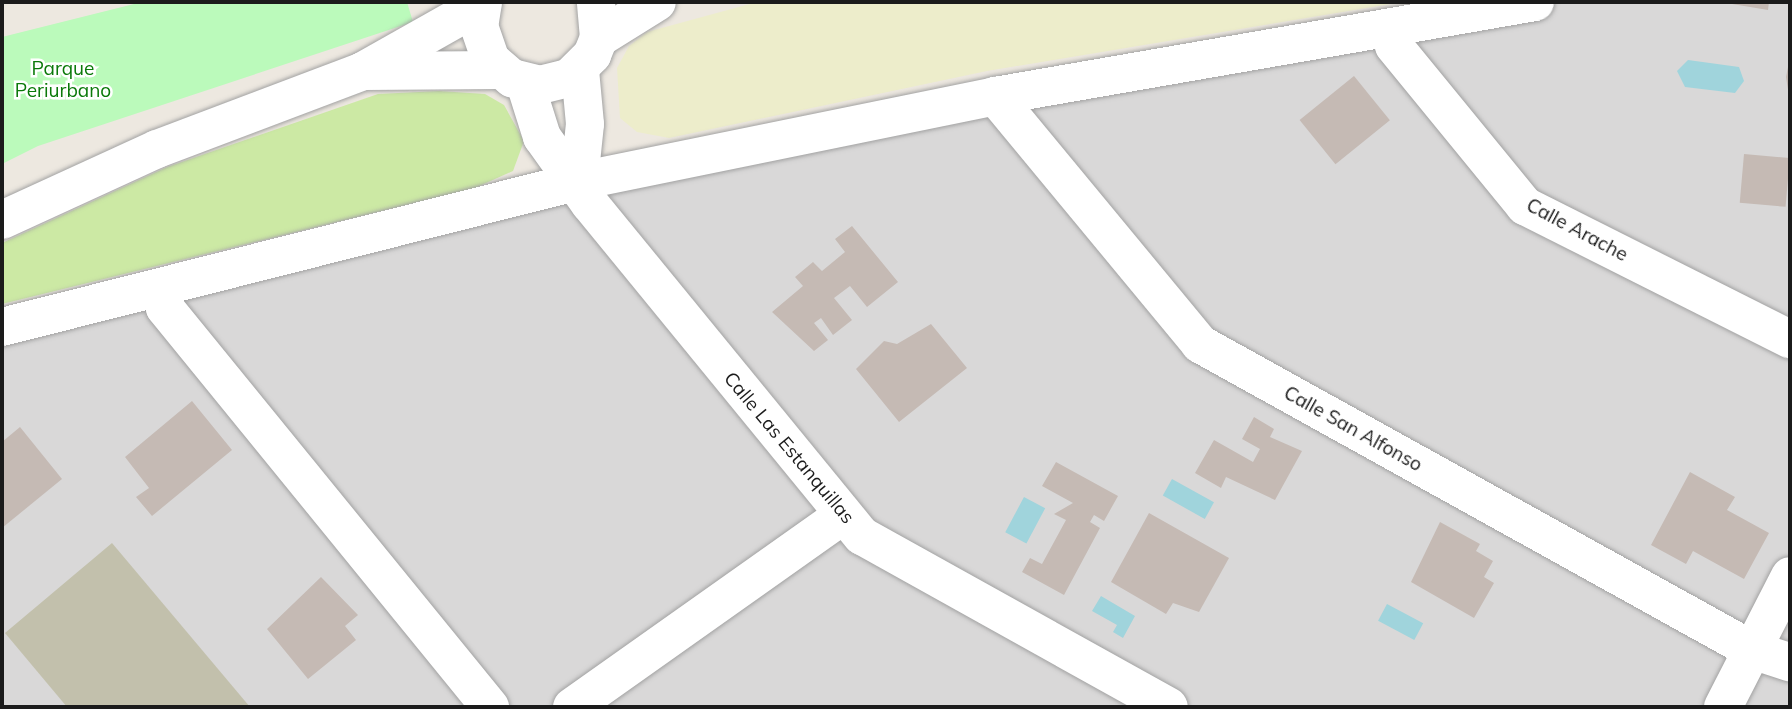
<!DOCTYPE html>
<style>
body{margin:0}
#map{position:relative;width:1792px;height:709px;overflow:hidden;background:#ede8e0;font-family:Mulish,sans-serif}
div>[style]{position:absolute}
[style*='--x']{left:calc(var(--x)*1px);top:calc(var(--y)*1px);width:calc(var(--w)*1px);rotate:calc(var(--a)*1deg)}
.residential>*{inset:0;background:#d9d8d8}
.construction>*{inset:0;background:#c2c0ac}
.farmland>*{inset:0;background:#ededcb}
.grass>*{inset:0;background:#cce9a4}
.park>*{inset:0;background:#bbfabb}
.water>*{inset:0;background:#a0d4dc;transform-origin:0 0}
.building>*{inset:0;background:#c5bab4;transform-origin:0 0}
.roads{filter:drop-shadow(0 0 2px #a2a2a2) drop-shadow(0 0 2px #a2a2a2)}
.minor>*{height:38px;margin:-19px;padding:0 19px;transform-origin:19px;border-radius:19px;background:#fff}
span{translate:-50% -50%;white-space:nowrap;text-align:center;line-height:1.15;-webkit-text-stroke:5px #fff;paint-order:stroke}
.park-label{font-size:19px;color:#0a7909}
.street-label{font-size:19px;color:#1b1b1b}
.frame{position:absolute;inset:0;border:4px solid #1b1b1b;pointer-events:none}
</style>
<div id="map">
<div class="residential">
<div style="clip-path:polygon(1431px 2px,1790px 2px,1790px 707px,2px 707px,2px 309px)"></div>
</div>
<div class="construction">
<div style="clip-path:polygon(112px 543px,250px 707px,67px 707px,5px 633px)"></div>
</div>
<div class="farmland">
<div style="clip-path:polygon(757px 2px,1403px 2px,987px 71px,669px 138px,637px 132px,620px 118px,617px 68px,629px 46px,647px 32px)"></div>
</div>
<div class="grass">
<div style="clip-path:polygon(439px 91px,485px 94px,504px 105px,524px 141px,513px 171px,475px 188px,2px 304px,2px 243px,167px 167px,378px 94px)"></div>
</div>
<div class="park">
<div style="clip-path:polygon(142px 2px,407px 2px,413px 22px,38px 146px,2px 164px,2px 37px)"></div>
</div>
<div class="water">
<div style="clip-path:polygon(1688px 60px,1739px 67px,1744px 81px,1735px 93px,1685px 87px,1677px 71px)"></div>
<div style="left:1172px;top:479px;width:48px;height:19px;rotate:29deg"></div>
<div style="left:1024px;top:497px;width:24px;height:40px;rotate:28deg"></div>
<div style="clip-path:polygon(1101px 596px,1135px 616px,1123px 638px,1113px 632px,1117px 625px,1092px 611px)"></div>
<div style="left:1387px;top:604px;width:41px;height:19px;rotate:28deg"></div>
</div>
<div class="building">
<div style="clip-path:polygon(1720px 2px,1769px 2px,1768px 10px)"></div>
<div style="clip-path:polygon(1790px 57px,1790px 102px,1786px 77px)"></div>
<div style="left:1354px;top:76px;width:57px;height:70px;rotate:51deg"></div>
<div style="left:1744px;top:154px;width:46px;height:49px;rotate:5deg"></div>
<div style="clip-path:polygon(852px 226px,898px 282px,867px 307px,850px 286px,834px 298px,852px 320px,833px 335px,821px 318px,814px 323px,828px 340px,814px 351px,772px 312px,803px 286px,795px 277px,813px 262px,822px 271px,845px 252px,835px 239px)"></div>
<div style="clip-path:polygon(931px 324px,967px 368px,899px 422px,856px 369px,884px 341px,897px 344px)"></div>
<div style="clip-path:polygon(192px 401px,232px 450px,152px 516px,136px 497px,149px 488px,125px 457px)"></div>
<div style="clip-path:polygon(1254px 417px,1274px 429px,1270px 437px,1302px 451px,1275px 500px,1226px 477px,1221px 488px,1195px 473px,1214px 440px,1253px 462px,1260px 449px,1242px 439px)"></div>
<div style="clip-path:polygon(20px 427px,62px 479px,2px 528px,2px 442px)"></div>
<div style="clip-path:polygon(1056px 462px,1118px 496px,1104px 521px,1094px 515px,1090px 522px,1100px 528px,1064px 595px,1022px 572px,1030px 558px,1042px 564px,1066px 520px,1054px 514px,1073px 503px,1042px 486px)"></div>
<div style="clip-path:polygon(1690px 472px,1735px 497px,1727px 510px,1769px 533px,1744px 579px,1693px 551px,1686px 564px,1651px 545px)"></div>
<div style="clip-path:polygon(1149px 513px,1229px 558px,1199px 612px,1173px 603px,1166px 614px,1111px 582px)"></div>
<div style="clip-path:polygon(1440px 522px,1480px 544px,1476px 551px,1493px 561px,1484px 577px,1494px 583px,1474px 618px,1411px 582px)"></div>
<div style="clip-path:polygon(321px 577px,358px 615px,345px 626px,356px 640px,308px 679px,267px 629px)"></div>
</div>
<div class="roads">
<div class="minor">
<div style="--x:483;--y:2;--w:24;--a:99"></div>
<div style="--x:479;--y:26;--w:36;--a:71"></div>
<div style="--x:491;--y:60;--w:28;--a:41"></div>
<div style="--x:512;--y:78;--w:29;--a:14"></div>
<div style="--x:540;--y:85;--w:30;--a:-14"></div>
<div style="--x:569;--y:78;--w:33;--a:-45"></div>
<div style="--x:592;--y:55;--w:18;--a:-68"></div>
<div style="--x:599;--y:38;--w:36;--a:-95"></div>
<div style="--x:1390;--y:28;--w:18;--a:77"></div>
<div style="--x:1394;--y:46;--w:207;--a:50.7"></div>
<div style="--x:1525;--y:206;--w:297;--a:26.7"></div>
<div style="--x:599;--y:38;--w:68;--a:-31.8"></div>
<div style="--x:363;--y:71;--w:137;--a:-0.4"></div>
<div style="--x:525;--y:83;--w:57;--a:72.5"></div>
<div style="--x:542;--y:137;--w:82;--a:54.4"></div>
<div style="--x:590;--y:204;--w:429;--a:50.7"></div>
<div style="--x:862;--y:536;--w:351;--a:29.1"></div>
<div style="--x:995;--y:96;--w:322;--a:50.4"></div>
<div style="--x:1200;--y:344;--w:631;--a:29"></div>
<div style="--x:1752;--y:650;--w:40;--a:18"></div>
<div style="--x:579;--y:181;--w:57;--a:-84"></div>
<div style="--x:585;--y:124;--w:54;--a:-95.3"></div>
<div style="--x:2;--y:220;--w:170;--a:-24.6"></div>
<div style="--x:157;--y:149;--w:220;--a:-20.7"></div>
<div style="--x:363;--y:71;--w:137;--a:-29.4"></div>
<div style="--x:161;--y:288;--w:20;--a:79"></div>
<div style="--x:165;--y:308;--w:515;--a:50.84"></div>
<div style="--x:2;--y:327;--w:595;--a:-14.2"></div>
<div style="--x:579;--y:181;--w:425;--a:-11.5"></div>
<div style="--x:995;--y:96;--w:548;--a:-9.87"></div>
<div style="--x:572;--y:707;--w:331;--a:-35.3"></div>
<div style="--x:1723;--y:707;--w:147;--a:-62.9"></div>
</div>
</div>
<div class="park-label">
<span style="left:63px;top:80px">Parque<br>Periurbano</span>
</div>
<div class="street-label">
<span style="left:1577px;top:230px;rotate:28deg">Calle Arache</span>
<span style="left:1353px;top:429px;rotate:29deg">Calle San Alfonso</span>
<span style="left:789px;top:448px;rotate:50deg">Calle Las Estanquillas</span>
</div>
<div class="frame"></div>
</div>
